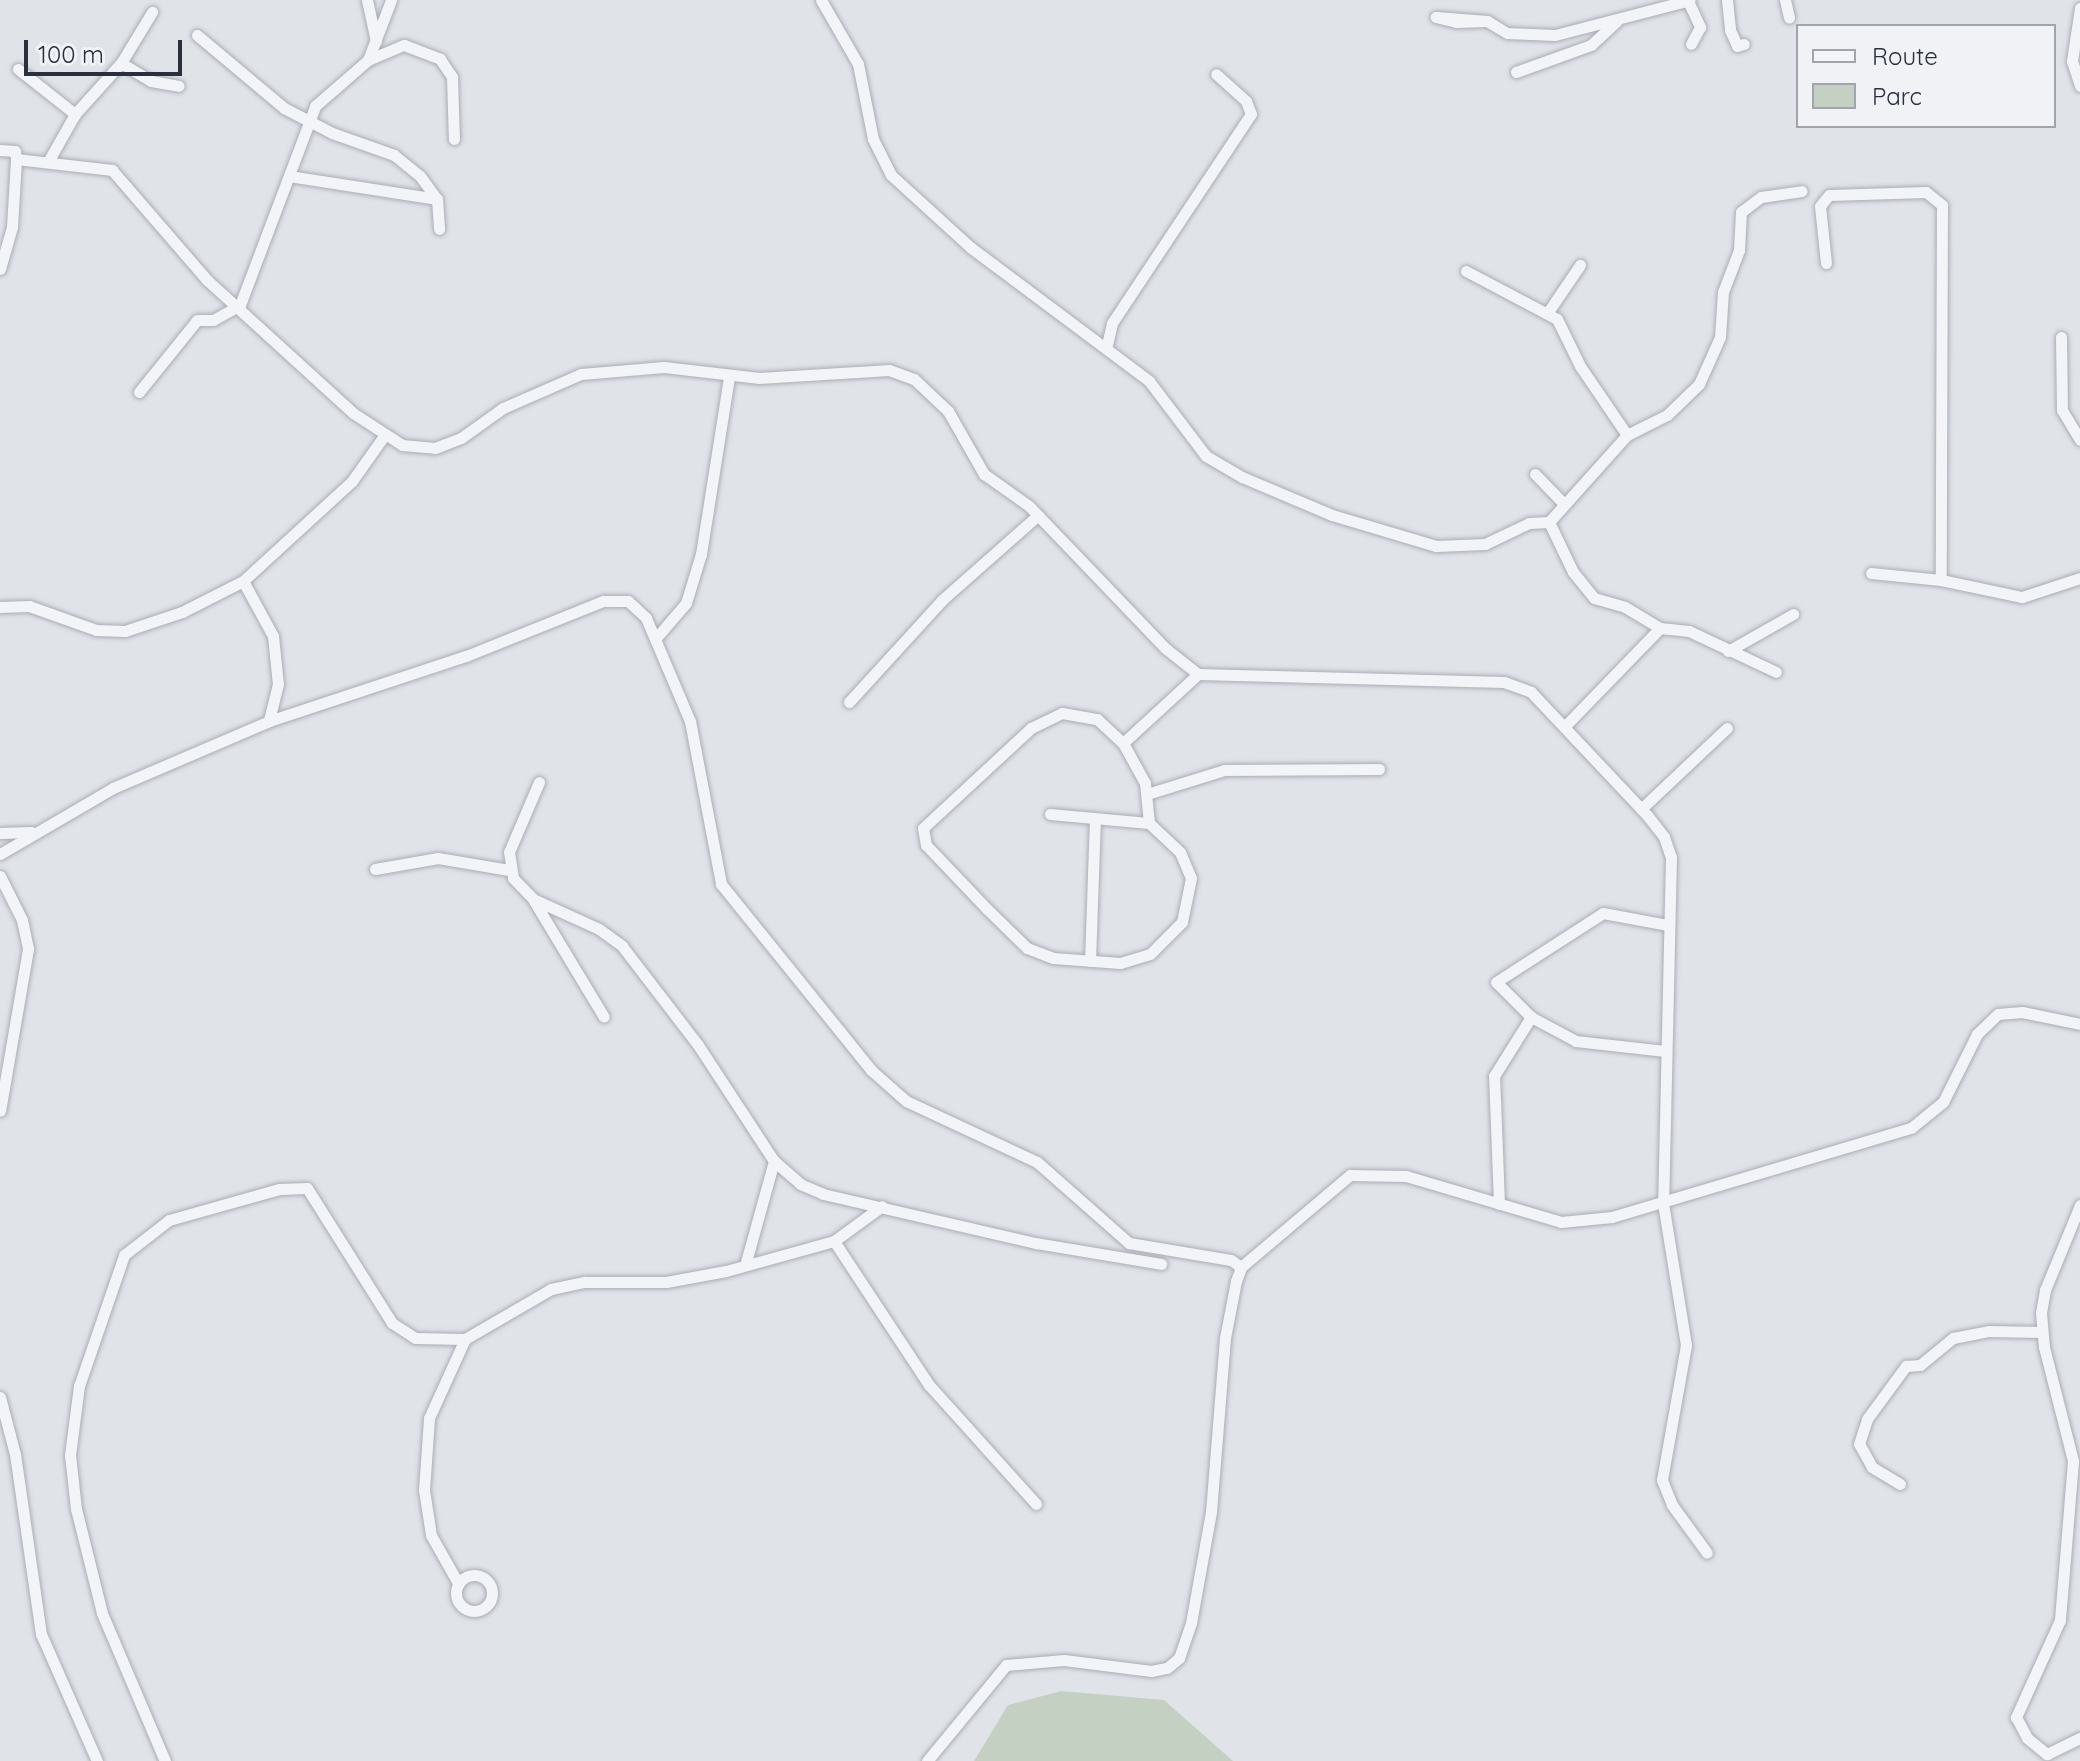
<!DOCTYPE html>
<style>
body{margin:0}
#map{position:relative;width:2080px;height:1761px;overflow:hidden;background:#e0e3e8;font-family:Quicksand,sans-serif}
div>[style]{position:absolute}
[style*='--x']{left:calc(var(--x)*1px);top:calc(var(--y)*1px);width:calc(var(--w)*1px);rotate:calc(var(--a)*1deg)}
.green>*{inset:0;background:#c4d1c2}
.roads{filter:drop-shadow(0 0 2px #a9adb5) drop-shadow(0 0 2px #a9adb5)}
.minor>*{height:11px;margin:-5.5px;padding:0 5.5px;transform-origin:5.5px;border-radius:5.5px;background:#f3f4f7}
.minor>.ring{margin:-5.5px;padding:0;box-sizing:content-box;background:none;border:11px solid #f3f4f7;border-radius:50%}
span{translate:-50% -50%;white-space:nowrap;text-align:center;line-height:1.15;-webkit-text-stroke:7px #f0f2f6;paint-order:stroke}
.legend{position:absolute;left:1796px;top:24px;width:260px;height:104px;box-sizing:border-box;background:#f0f2f6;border:2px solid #a1a4ac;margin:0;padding:10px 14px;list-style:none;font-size:24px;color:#2a2f3e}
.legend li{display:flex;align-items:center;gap:16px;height:40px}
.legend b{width:40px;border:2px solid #a1a4ac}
.scale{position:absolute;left:24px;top:40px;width:158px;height:36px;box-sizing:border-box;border:4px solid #2a2f3e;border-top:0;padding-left:10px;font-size:24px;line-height:28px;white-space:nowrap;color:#2a2f3e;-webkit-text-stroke:6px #f0f2f6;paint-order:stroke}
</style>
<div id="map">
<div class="green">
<div style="clip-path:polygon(1061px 1691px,1164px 1700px,1233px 1761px,974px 1761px,1008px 1705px)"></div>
</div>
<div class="roads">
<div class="minor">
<div style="--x:367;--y:0;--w:42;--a:77.6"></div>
<div style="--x:821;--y:0;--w:74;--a:60"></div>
<div style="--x:858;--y:64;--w:76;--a:78.7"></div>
<div style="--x:873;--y:139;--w:40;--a:63.4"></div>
<div style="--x:891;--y:175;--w:107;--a:42.3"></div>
<div style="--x:970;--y:247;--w:224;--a:36.8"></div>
<div style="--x:1149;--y:381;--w:94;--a:52.8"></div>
<div style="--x:1206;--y:456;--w:42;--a:30.3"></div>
<div style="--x:1242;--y:477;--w:98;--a:22.9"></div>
<div style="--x:1332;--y:515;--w:109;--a:16.6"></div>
<div style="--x:1436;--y:546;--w:49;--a:-2.3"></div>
<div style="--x:1485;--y:544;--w:49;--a:-25.5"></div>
<div style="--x:1529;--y:523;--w:20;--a:-3"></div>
<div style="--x:1549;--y:522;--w:55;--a:64.4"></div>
<div style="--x:1573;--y:572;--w:33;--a:51"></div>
<div style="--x:1594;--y:598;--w:32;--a:16"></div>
<div style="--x:1625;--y:607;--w:41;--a:31"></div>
<div style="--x:1660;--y:628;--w:29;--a:6"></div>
<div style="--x:1689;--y:631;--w:96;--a:25.2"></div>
<div style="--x:1727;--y:0;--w:30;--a:84"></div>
<div style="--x:1730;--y:30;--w:17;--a:66"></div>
<div style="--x:1737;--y:46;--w:7;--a:-16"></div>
<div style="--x:1785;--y:0;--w:18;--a:77"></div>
<div style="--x:1688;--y:1;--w:29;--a:65"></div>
<div style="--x:1700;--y:27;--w:19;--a:118"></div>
<div style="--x:2080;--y:8;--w:54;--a:98.6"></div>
<div style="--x:2072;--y:61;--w:26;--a:72"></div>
<div style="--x:1487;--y:21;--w:31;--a:178"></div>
<div style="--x:1456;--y:22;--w:21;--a:-166"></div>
<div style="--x:1436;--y:17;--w:51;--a:4.5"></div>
<div style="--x:1487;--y:21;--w:23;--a:31"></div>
<div style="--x:1507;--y:33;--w:48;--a:2.4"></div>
<div style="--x:1555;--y:35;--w:139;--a:-14.5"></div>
<div style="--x:197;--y:35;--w:114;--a:40"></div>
<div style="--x:284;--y:108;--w:54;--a:27.5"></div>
<div style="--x:332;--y:133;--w:66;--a:19.5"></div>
<div style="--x:394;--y:155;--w:33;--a:39"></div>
<div style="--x:420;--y:176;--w:29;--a:54"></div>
<div style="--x:437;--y:199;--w:30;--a:86"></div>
<div style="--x:368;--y:60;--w:39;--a:-23"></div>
<div style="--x:404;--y:45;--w:39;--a:21"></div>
<div style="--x:440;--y:59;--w:22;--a:56"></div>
<div style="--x:452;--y:77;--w:62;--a:88.2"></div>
<div style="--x:121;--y:63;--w:35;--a:31"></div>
<div style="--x:151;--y:81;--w:28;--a:10"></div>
<div style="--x:18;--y:69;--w:73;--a:38.3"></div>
<div style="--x:1516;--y:72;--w:80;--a:-19.8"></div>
<div style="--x:1591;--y:45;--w:35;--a:-43"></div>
<div style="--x:0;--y:150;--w:15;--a:4"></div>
<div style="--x:15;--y:151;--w:8;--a:83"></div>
<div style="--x:16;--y:159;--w:97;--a:6.5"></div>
<div style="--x:112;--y:170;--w:145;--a:49.2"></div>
<div style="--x:207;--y:280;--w:197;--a:42.3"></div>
<div style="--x:353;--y:413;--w:59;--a:33.1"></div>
<div style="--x:402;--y:445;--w:33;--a:5"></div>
<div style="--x:435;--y:448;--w:28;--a:-21"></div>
<div style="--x:461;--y:438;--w:52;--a:-35.5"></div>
<div style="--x:503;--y:408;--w:85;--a:-23.6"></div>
<div style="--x:581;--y:374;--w:83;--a:-4.8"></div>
<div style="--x:664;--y:367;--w:96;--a:6.6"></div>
<div style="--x:759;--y:378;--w:130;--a:-3.5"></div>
<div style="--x:889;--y:370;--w:27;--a:20"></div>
<div style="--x:914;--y:379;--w:47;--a:43.3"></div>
<div style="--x:948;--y:411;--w:73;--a:60.3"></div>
<div style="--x:984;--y:474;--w:55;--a:35.4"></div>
<div style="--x:1029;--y:506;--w:197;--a:46.2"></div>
<div style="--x:1165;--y:648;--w:42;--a:38.2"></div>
<div style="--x:1198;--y:674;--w:306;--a:1.5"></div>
<div style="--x:1504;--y:682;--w:29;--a:20"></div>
<div style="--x:1531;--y:692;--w:169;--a:46.7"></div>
<div style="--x:1647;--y:815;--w:28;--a:52"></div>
<div style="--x:1664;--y:837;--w:21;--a:71"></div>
<div style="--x:1671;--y:857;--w:346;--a:91.3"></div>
<div style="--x:1663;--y:1203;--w:144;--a:80.8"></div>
<div style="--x:1686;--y:1345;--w:137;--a:100.1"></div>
<div style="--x:1662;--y:1480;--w:27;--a:68"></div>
<div style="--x:1672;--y:1505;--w:59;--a:53.9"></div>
<div style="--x:49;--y:160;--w:53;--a:-60.5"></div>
<div style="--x:75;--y:114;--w:69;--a:-48"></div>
<div style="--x:121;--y:63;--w:60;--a:-58.7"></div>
<div style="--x:289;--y:176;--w:150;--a:8.8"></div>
<div style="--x:1826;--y:263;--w:57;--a:-96"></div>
<div style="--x:1820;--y:206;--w:14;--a:-51"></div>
<div style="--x:1829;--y:195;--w:97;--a:-1.8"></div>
<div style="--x:1926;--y:192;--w:21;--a:39"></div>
<div style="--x:1942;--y:205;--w:375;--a:90.2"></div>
<div style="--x:0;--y:269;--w:44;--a:-74.1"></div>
<div style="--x:12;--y:227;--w:68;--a:-86.6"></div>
<div style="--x:1466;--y:271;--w:103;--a:27.8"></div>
<div style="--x:1557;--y:319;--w:52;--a:63.9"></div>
<div style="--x:1580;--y:366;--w:83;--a:55.7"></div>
<div style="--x:1548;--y:312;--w:57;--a:-55.8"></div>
<div style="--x:2061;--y:337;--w:73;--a:89.2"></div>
<div style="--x:2062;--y:410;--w:35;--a:59"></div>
<div style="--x:1107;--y:345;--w:23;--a:-77"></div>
<div style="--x:1112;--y:323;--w:251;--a:-56.4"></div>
<div style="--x:1251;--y:114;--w:14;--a:-111"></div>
<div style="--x:1246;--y:101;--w:40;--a:-138"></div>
<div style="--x:139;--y:392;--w:92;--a:-51.1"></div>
<div style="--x:197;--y:320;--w:16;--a:0"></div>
<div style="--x:213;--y:320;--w:31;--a:-29"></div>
<div style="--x:240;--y:305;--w:213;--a:-69.3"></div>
<div style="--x:315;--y:106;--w:70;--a:-41"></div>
<div style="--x:368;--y:60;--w:64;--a:-69"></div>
<div style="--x:1535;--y:474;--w:39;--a:46"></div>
<div style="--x:1549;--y:522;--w:117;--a:-48.1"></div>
<div style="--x:1627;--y:435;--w:45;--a:-26.6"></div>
<div style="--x:1667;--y:415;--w:45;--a:-44.1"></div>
<div style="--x:1699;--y:384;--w:51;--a:-65.9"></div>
<div style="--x:1720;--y:337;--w:45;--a:-86.2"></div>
<div style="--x:1723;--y:292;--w:45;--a:-69.1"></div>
<div style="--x:1739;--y:250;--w:38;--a:-87"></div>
<div style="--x:1741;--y:212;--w:25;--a:-37"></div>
<div style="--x:1761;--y:197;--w:41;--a:-8.3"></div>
<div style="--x:1871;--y:573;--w:70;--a:5.7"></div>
<div style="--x:1941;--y:580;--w:83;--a:11.9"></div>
<div style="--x:2022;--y:597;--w:61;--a:-18.1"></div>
<div style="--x:243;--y:581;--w:63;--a:61.4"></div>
<div style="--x:273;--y:636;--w:48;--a:84.1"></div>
<div style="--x:278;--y:684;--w:38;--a:104"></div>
<div style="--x:0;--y:607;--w:29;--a:-2"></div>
<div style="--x:29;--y:606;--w:71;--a:19.7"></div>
<div style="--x:96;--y:630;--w:29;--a:2"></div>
<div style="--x:125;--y:631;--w:60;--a:-18.4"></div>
<div style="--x:182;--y:612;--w:68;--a:-26.9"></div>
<div style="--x:243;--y:581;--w:148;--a:-42.5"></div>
<div style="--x:352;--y:481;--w:55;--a:-54.6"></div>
<div style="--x:656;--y:638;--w:46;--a:-49.4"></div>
<div style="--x:686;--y:603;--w:51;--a:-73"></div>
<div style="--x:701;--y:554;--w:178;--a:-81"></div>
<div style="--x:1728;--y:651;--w:75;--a:-29.6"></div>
<div style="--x:849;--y:702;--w:138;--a:-47.6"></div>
<div style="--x:942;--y:600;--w:128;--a:-41.5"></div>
<div style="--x:1565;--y:726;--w:136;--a:-45.9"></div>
<div style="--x:1123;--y:743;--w:102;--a:-42.6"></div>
<div style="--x:539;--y:782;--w:76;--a:113.2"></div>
<div style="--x:509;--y:852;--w:26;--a:81"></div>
<div style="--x:513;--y:878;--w:29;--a:46"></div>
<div style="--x:533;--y:899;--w:72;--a:24.4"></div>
<div style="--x:599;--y:929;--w:29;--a:36"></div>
<div style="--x:622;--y:946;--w:125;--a:52.5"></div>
<div style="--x:698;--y:1045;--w:139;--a:56.8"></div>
<div style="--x:774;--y:1161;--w:35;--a:41"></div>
<div style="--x:800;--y:1184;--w:25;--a:23"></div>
<div style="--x:823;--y:1194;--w:219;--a:13"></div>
<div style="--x:1036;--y:1243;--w:127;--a:9.5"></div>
<div style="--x:1147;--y:794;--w:81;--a:-17.3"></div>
<div style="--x:1224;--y:770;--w:155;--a:-0.4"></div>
<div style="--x:1641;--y:809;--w:118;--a:-43.3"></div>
<div style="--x:1050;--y:814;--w:99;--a:5.2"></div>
<div style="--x:1149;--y:823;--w:42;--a:43.1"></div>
<div style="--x:1180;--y:852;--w:28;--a:67"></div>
<div style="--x:1191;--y:878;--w:45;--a:101.6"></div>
<div style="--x:1182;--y:922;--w:45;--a:135"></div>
<div style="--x:1150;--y:954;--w:31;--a:163"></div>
<div style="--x:1120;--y:963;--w:67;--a:-175.7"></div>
<div style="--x:1053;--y:958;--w:28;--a:-159"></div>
<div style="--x:1027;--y:948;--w:56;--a:-135.7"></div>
<div style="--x:987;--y:909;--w:88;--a:-133.6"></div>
<div style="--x:926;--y:845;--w:17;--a:-100"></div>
<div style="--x:923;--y:828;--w:147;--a:-42.8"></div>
<div style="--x:1031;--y:728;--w:34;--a:-26"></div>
<div style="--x:1062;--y:713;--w:36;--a:10"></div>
<div style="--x:1097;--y:719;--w:35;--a:43"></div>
<div style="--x:1123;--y:743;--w:46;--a:61.2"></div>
<div style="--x:1145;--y:783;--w:40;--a:84.3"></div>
<div style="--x:0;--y:833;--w:31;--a:-2"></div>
<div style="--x:0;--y:854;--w:131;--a:-30.3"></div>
<div style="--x:113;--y:788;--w:170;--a:-23.2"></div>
<div style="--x:269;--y:721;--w:207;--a:-18.3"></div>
<div style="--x:466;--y:656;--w:148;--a:-21.9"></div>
<div style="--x:603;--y:601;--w:25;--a:0"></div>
<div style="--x:628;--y:601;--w:25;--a:43"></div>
<div style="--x:646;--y:618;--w:112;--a:66.9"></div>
<div style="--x:690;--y:721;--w:166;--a:79.2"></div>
<div style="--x:721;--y:884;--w:239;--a:51.1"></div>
<div style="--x:871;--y:1070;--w:47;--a:41.5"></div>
<div style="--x:906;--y:1101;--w:145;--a:25"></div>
<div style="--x:1037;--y:1162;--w:123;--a:41.4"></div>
<div style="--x:1129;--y:1243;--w:103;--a:9.5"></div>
<div style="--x:1231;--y:1260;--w:12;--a:35"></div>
<div style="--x:375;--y:869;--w:64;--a:-9.9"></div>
<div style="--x:438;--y:858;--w:72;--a:9.6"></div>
<div style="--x:0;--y:876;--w:49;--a:63.4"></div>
<div style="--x:22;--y:920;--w:30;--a:78"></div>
<div style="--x:28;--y:949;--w:164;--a:99.8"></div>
<div style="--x:534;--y:901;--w:135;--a:58.9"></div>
<div style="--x:1090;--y:961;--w:142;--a:-88"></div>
<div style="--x:1665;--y:1051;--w:90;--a:-173.6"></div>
<div style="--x:1576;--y:1041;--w:51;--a:-151.9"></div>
<div style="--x:1531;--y:1017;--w:49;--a:-135"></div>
<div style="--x:1496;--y:982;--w:127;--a:-32.8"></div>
<div style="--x:1603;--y:913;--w:65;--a:10.6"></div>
<div style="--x:1499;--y:1204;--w:128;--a:-92.2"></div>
<div style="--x:1494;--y:1076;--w:70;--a:-57.9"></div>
<div style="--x:2080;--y:1205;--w:92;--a:112.4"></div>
<div style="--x:2045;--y:1290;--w:23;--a:100"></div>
<div style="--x:2041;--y:1313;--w:34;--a:85"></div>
<div style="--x:2044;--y:1347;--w:118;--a:75.7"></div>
<div style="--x:2073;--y:1461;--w:160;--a:94.7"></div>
<div style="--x:2060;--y:1620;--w:107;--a:114.4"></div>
<div style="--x:2016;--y:1717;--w:24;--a:62"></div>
<div style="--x:2027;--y:1738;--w:26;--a:39"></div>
<div style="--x:2047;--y:1754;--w:37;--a:-26"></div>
<div style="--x:834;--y:1241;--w:173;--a:56.6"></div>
<div style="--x:929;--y:1385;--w:160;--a:48"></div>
<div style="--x:746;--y:1262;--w:105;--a:-74.5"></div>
<div style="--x:0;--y:1397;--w:59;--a:75.3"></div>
<div style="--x:15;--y:1454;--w:182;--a:81.8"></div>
<div style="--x:41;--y:1634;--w:139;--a:66.2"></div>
<div style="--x:1900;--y:1484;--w:33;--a:-149"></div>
<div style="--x:1872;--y:1467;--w:26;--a:-119"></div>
<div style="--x:1859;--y:1444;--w:26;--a:-72"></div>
<div style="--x:1867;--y:1419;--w:66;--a:-53.7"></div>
<div style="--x:1906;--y:1366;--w:14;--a:-4"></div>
<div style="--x:1920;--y:1365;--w:43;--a:-39.3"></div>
<div style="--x:1953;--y:1338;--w:37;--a:-11"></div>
<div style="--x:1989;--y:1331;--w:52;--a:1.1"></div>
<div class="ring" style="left:456px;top:1575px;width:25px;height:25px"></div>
<div style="--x:458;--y:1583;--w:55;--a:-119.4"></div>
<div style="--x:431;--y:1535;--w:46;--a:-98.8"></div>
<div style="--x:424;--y:1490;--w:72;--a:-86"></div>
<div style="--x:429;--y:1418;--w:87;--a:-65.5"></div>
<div style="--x:465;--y:1339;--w:99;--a:-30.2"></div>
<div style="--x:551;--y:1289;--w:35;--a:-12"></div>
<div style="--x:585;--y:1282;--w:81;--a:0"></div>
<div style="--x:666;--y:1282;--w:61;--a:-10.4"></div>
<div style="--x:726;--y:1271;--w:112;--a:-15.5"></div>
<div style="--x:834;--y:1241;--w:59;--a:-36.1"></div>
<div style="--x:165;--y:1761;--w:161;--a:-113.1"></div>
<div style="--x:102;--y:1613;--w:107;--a:-104"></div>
<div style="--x:76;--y:1509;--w:54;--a:-96.3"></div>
<div style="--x:70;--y:1455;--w:70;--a:-82.6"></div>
<div style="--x:79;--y:1386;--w:139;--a:-71"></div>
<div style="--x:124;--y:1255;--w:57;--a:-37.9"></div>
<div style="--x:169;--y:1220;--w:114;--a:-15.7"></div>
<div style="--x:279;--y:1189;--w:28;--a:-2"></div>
<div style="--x:307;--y:1188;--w:160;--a:57.8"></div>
<div style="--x:392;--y:1323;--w:27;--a:33"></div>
<div style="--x:415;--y:1338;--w:50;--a:1.1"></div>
<div style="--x:927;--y:1761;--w:124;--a:-50.5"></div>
<div style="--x:1006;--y:1665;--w:58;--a:-4.9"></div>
<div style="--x:1064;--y:1660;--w:88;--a:7.2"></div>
<div style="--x:1151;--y:1671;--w:16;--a:-11"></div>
<div style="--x:1167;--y:1668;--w:16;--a:-40"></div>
<div style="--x:1179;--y:1658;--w:37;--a:-71"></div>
<div style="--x:1191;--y:1623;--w:113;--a:-79.8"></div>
<div style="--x:1211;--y:1512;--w:175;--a:-85.4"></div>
<div style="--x:1225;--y:1338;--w:58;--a:-79.1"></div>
<div style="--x:1236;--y:1281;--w:15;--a:-70"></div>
<div style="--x:1241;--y:1267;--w:143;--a:-40.2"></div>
<div style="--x:1350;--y:1175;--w:56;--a:1"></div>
<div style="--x:1406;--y:1176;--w:162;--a:16.5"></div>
<div style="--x:1561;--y:1222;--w:51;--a:-5.6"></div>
<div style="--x:1612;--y:1217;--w:312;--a:-16.6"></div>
<div style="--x:1911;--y:1128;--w:41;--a:-39.1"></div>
<div style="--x:1943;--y:1102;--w:76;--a:-63.4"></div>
<div style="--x:1977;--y:1034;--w:29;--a:-44"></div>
<div style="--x:1998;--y:1014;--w:24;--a:-5"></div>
<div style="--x:2022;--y:1012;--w:59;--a:11.7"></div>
</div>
</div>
<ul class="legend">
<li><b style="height:10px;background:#f3f4f7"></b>Route</li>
<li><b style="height:22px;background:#c4d1c2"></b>Parc</li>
</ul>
<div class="scale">100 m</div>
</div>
